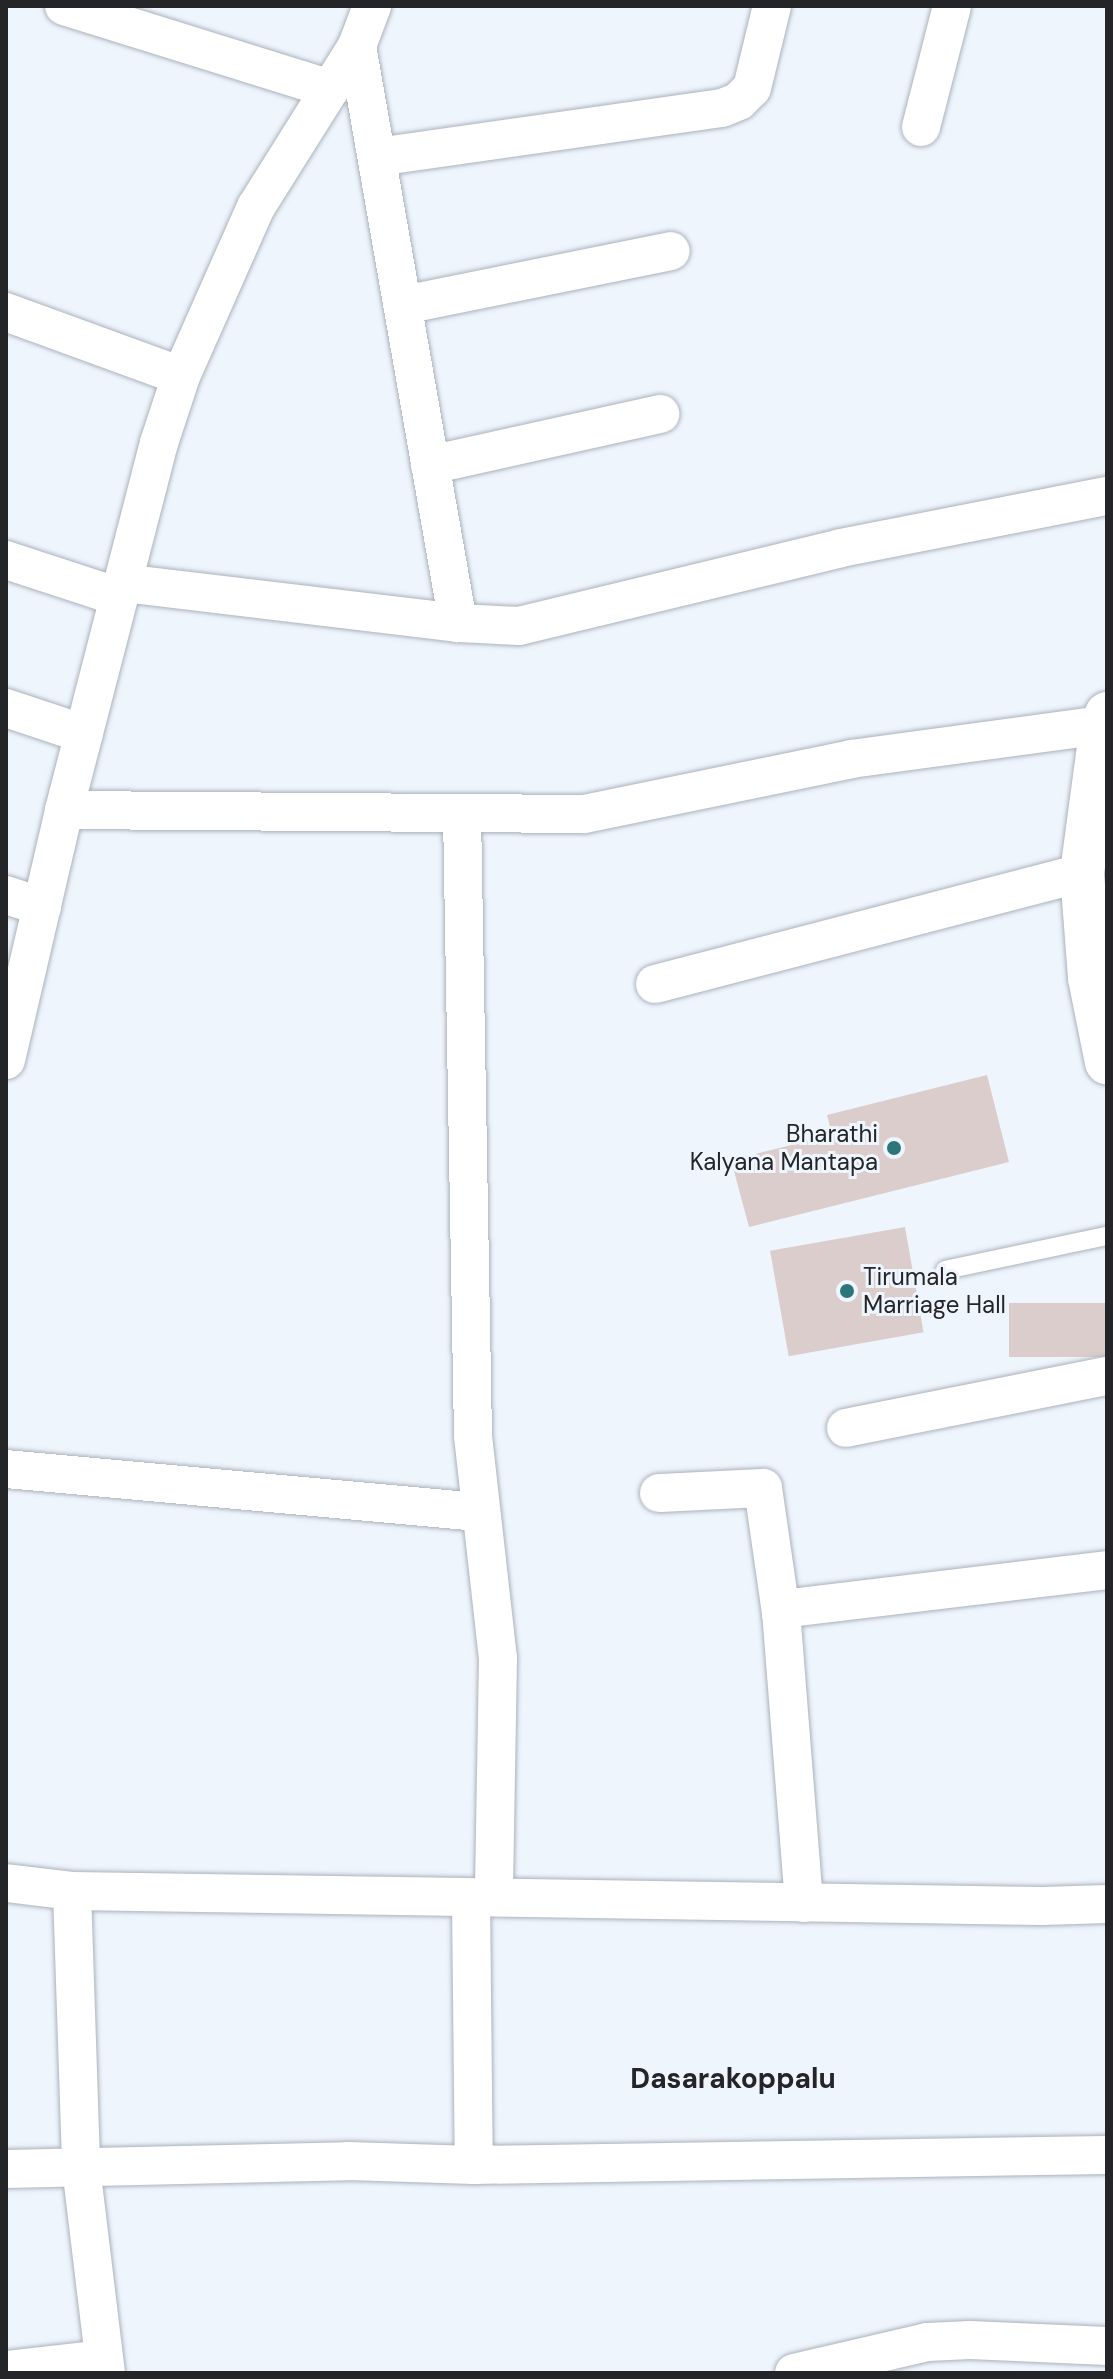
<!DOCTYPE html>
<style>
body{margin:0}
#map{position:relative;width:1113px;height:2379px;overflow:hidden;background:#eff5fd;font-family:"DM Sans",sans-serif}
div>[style]{position:absolute}
[style*='--x']{left:calc(var(--x)*1px);top:calc(var(--y)*1px);width:calc(var(--w)*1px);rotate:calc(var(--a)*1deg)}
.building>*{inset:0;background:#dbcdcb;transform-origin:0 0}
.roads{filter:drop-shadow(0 0 2px #abb2bc) drop-shadow(0 0 2px #abb2bc)}
.lane>*{height:18px;margin:-9px;padding:0 9px;transform-origin:9px;border-radius:9px;background:#fff}
.street>*{height:38px;margin:-19px;padding:0 19px;transform-origin:19px;border-radius:19px;background:#fff}
.primary>*{height:44px;margin:-22px;padding:0 22px;transform-origin:22px;border-radius:22px;background:#fff}
.dots>*{width:22px;height:22px;translate:-50% -50%;box-sizing:border-box;border:4px solid #eff5fd;border-radius:50%}
span{translate:-50% -50%;white-space:nowrap;text-align:center;line-height:1.15;-webkit-text-stroke:6px #eff5fd;paint-order:stroke}
.poi-label{font-size:24px;color:#232529}
.right{translate:-100% -50%;text-align:right}
.left{translate:0 -50%;text-align:left}
.quarter-label{font-size:28px;color:#232529;font-weight:700}
.frame{position:absolute;inset:0;border:8px solid #232529;pointer-events:none}
</style>
<div id="map">
<div class="building">
<div style="clip-path:polygon(987px 1075px,1009px 1162px,749px 1227px,731px 1160px,832px 1135px,827px 1115px)"></div>
<div style="left:905px;top:1227px;width:107px;height:137px;rotate:80deg"></div>
<div style="left:1107px;top:1303px;width:54px;height:98px;rotate:90deg"></div>
</div>
<div class="roads">
<div class="lane">
<div style="--x:945;--y:1270;--w:166;--a:-11.9"></div>
</div>
<div class="street">
<div style="--x:64;--y:6;--w:279;--a:17.3"></div>
<div style="--x:357;--y:46;--w:586;--a:80.07"></div>
<div style="--x:921;--y:127;--w:125;--a:-75.6"></div>
<div style="--x:377;--y:157;--w:348;--a:-8.1"></div>
<div style="--x:722;--y:108;--w:18;--a:-22"></div>
<div style="--x:739;--y:101;--w:18;--a:-45"></div>
<div style="--x:752;--y:88;--w:84;--a:-76.3"></div>
<div style="--x:403;--y:305;--w:273;--a:-11.4"></div>
<div style="--x:6;--y:312;--w:186;--a:20.1"></div>
<div style="--x:430;--y:465;--w:236;--a:-12.5"></div>
<div style="--x:6;--y:560;--w:119;--a:18.1"></div>
<div style="--x:123;--y:583;--w:337;--a:6.8"></div>
<div style="--x:458;--y:623;--w:61;--a:2.8"></div>
<div style="--x:519;--y:626;--w:331;--a:-13.6"></div>
<div style="--x:841;--y:548;--w:271;--a:-11.1"></div>
<div style="--x:6;--y:708;--w:82;--a:18.4"></div>
<div style="--x:64;--y:810;--w:520;--a:0.44"></div>
<div style="--x:584;--y:814;--w:273;--a:-11.6"></div>
<div style="--x:851;--y:759;--w:253;--a:-7.7"></div>
<div style="--x:462;--y:813;--w:623;--a:88.99"></div>
<div style="--x:473;--y:1436;--w:223;--a:83.6"></div>
<div style="--x:498;--y:1658;--w:239;--a:91"></div>
<div style="--x:6;--y:895;--w:38;--a:18"></div>
<div style="--x:655;--y:984;--w:441;--a:-14.6"></div>
<div style="--x:6;--y:1060;--w:257;--a:-76.9"></div>
<div style="--x:64;--y:810;--w:379;--a:-75.5"></div>
<div style="--x:159;--y:443;--w:71;--a:-71.8"></div>
<div style="--x:181;--y:376;--w:185;--a:-66.1"></div>
<div style="--x:256;--y:207;--w:190;--a:-57.9"></div>
<div style="--x:357;--y:46;--w:43;--a:-69.4"></div>
<div style="--x:846;--y:1428;--w:266;--a:-11.3"></div>
<div style="--x:6;--y:1469;--w:476;--a:5.2"></div>
<div style="--x:659;--y:1493;--w:104;--a:-2.8"></div>
<div style="--x:763;--y:1488;--w:126;--a:81.8"></div>
<div style="--x:6;--y:1883;--w:66;--a:6.9"></div>
<div style="--x:72;--y:1891;--w:970;--a:0.89"></div>
<div style="--x:1042;--y:1906;--w:65;--a:-1.8"></div>
<div style="--x:72;--y:1891;--w:276;--a:88.1"></div>
<div style="--x:81;--y:2167;--w:208;--a:83.1"></div>
<div style="--x:471;--y:1898;--w:267;--a:89.4"></div>
<div style="--x:804;--y:1903;--w:291;--a:-94.5"></div>
<div style="--x:781;--y:1613;--w:10;--a:-29"></div>
<div style="--x:790;--y:1608;--w:319;--a:-6.8"></div>
<div style="--x:6;--y:2169;--w:342;--a:-1.3"></div>
<div style="--x:348;--y:2161;--w:126;--a:1.8"></div>
<div style="--x:474;--y:2165;--w:633;--a:-0.91"></div>
<div style="--x:6;--y:2370;--w:98;--a:-6.5"></div>
<div style="--x:794;--y:2373;--w:137;--a:-13.1"></div>
<div style="--x:927;--y:2342;--w:43;--a:-2.7"></div>
<div style="--x:970;--y:2340;--w:137;--a:2.5"></div>
</div>
<div class="primary">
<div style="--x:1107;--y:714;--w:12;--a:114"></div>
<div style="--x:1102;--y:725;--w:149;--a:97.7"></div>
<div style="--x:1082;--y:873;--w:105;--a:85.6"></div>
<div style="--x:1090;--y:978;--w:86;--a:78.6"></div>
</div>
</div>
<div class="dots">
<div style="left:894px;top:1148px;background:#2c757b"></div>
<div style="left:847px;top:1291px;background:#2c757b"></div>
</div>
<div class="poi-label">
<span class="right" style="left:878px;top:1148px">Bharathi<br>Kalyana Mantapa</span>
<span class="left" style="left:863px;top:1291px">Tirumala<br>Marriage Hall</span>
</div>
<div class="quarter-label">
<span style="left:733px;top:2079px">Dasarakoppalu</span>
</div>
<div class="frame"></div>
</div>
